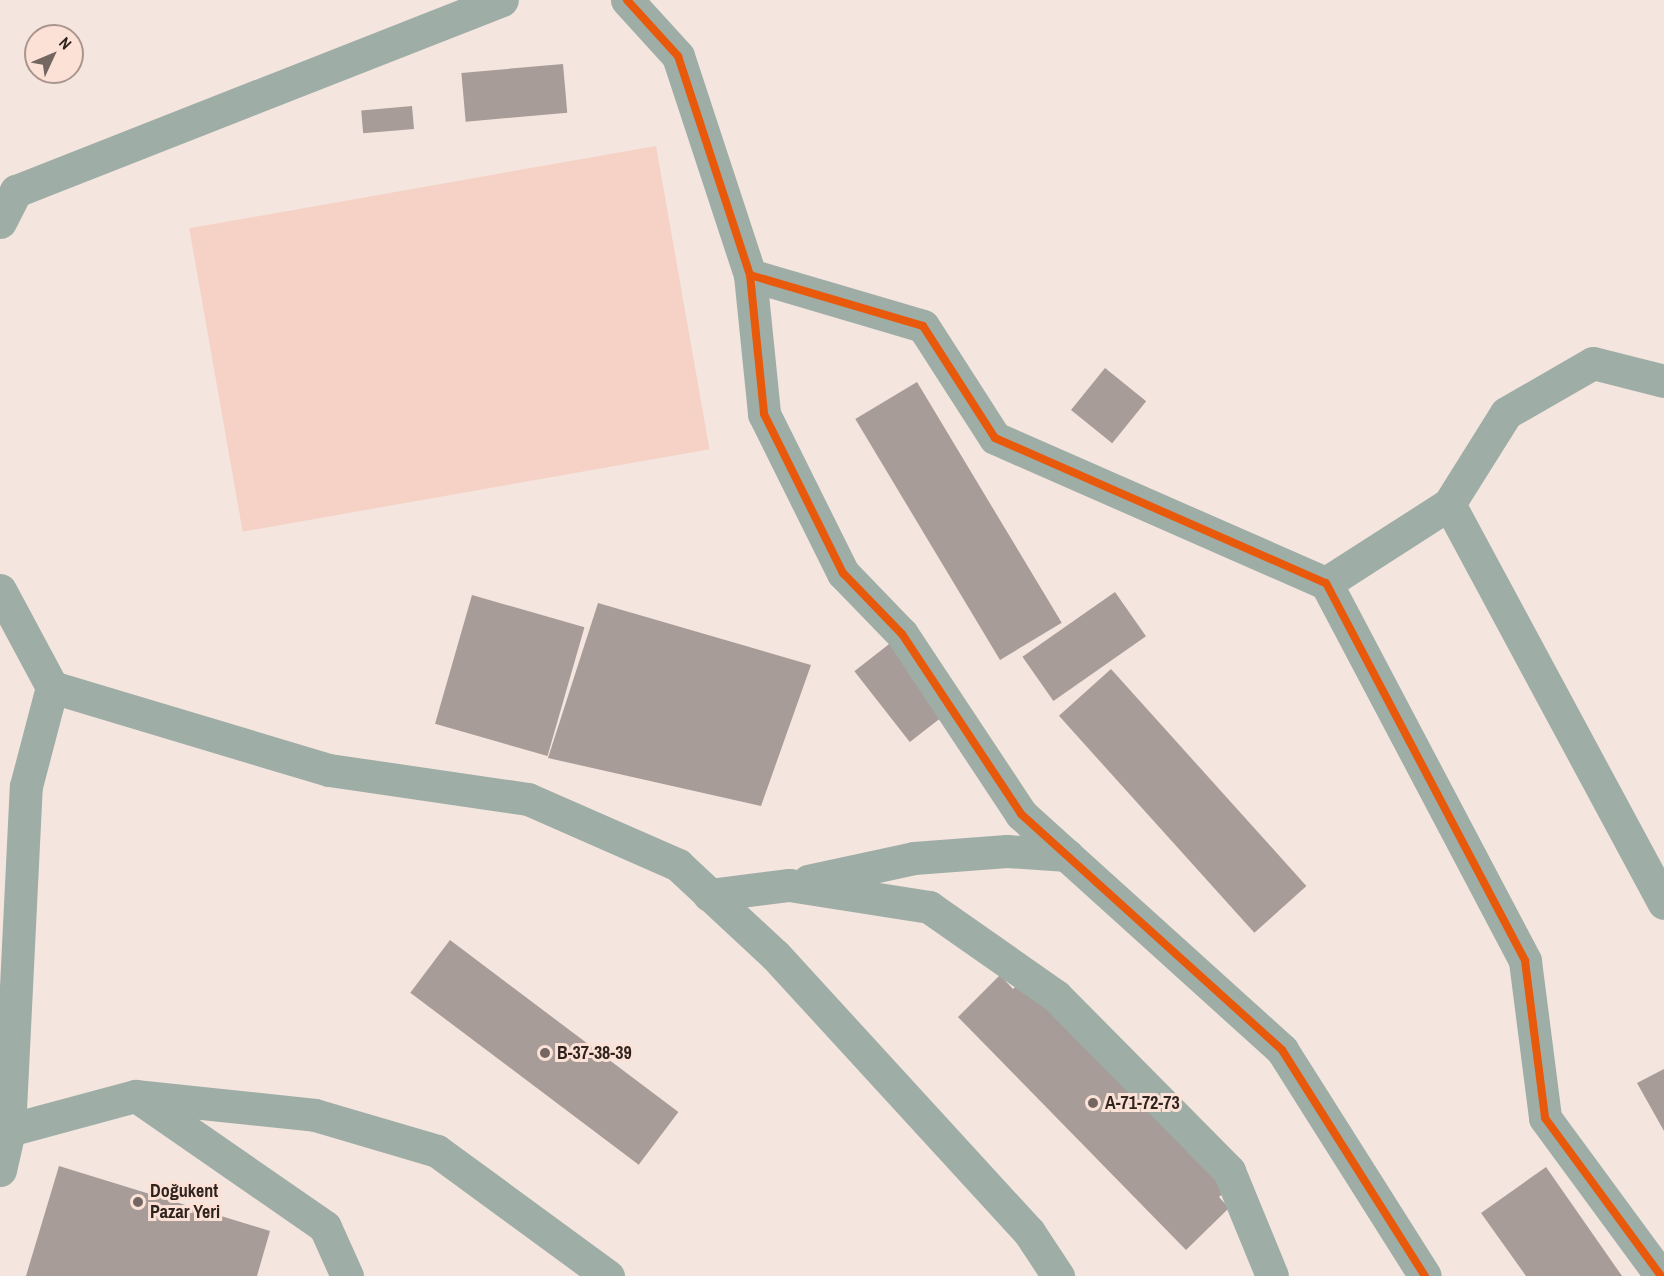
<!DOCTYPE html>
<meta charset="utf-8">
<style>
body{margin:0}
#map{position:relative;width:1664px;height:1276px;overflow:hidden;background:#f4e5df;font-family:"Archivo Narrow",sans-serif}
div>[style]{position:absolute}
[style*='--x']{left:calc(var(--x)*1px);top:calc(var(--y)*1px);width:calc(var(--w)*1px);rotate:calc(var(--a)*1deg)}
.green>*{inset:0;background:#f5d2c5;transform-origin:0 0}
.building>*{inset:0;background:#a89c98;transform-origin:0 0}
.minor>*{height:33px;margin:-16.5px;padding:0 16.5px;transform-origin:16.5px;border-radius:16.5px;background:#9eada6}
.cycleway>*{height:8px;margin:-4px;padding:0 4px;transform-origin:4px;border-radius:4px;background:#e8590c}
.dots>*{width:16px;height:16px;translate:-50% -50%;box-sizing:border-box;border:3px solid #fce1d7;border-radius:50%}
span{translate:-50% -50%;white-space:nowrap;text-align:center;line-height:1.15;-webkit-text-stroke:6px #fce1d7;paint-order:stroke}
.poi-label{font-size:18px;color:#2f231e;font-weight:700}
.left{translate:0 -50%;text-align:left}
.north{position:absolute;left:24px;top:24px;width:60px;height:60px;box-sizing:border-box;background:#fce1d7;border:2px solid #aa958d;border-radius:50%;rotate:46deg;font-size:16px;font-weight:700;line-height:24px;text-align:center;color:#2f231e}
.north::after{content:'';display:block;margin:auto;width:21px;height:27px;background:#746762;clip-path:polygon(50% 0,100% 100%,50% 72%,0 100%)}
</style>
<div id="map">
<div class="green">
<div style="left:656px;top:146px;width:308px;height:474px;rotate:80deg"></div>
</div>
<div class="building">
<div style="left:563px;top:64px;width:49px;height:102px;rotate:85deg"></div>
<div style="left:412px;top:106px;width:23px;height:51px;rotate:85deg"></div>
<div style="left:1105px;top:368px;width:53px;height:54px;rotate:39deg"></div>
<div style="left:917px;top:382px;width:281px;height:72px;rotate:59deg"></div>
<div style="left:1115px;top:592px;width:54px;height:113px;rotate:55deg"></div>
<div style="left:472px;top:595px;width:117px;height:134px;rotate:16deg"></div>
<div style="clip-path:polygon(598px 603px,811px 665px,761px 806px,548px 758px)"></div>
<div style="left:893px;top:641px;width:90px;height:49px;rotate:52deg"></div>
<div style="left:1111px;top:669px;width:292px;height:70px;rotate:48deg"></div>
<div style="left:450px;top:940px;width:286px;height:66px;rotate:37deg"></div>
<div style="clip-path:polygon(1000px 975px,1013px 989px,1023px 979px,1228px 1189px,1219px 1197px,1229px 1208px,1186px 1250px,958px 1017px)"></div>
<div style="clip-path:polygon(1664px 1069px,1664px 1131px,1637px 1083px)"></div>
<div style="clip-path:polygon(59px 1166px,270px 1231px,257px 1276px,26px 1276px)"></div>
<div style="clip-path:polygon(1546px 1167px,1622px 1276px,1526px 1276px,1481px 1213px)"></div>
</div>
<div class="minor">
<div style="--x:627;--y:0;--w:76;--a:47.7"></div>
<div style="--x:678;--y:56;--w:231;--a:71.8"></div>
<div style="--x:750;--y:275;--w:140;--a:84.2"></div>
<div style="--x:764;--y:414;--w:178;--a:63.6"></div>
<div style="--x:843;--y:573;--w:85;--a:46"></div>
<div style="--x:902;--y:634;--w:216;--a:56.5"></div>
<div style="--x:1021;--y:814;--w:352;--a:42.1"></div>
<div style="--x:1282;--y:1050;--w:267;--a:57.7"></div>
<div style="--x:0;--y:222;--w:35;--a:-63"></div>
<div style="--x:16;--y:191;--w:522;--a:-21.46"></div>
<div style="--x:750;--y:275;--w:180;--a:16.4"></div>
<div style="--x:923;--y:326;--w:133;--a:57.3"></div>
<div style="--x:995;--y:438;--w:361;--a:23.7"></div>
<div style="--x:1326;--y:583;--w:427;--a:62.2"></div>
<div style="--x:1525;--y:961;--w:158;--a:82.7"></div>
<div style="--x:1545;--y:1118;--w:196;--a:53.7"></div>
<div style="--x:1449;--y:504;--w:453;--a:61.7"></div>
<div style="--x:1326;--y:583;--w:146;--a:-32.7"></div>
<div style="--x:1449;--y:504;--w:107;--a:-57.9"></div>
<div style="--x:1506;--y:413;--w:100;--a:-29.9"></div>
<div style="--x:1593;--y:363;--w:73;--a:14.2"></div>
<div style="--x:0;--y:590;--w:110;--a:61.8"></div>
<div style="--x:52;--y:687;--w:289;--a:16.7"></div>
<div style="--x:329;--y:770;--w:201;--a:8.3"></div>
<div style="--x:528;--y:799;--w:164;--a:23.7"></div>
<div style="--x:678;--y:865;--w:132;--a:42.9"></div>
<div style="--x:775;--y:955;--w:376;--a:47.5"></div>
<div style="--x:1029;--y:1232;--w:53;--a:56.6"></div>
<div style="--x:808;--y:881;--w:108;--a:-12.2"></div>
<div style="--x:914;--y:858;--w:93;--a:-4.3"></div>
<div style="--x:1007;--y:851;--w:60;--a:3.8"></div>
<div style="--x:709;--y:895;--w:81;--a:-7.1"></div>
<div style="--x:789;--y:885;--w:142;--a:8.9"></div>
<div style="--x:929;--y:907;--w:155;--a:35"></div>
<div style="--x:1056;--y:996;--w:246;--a:45.3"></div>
<div style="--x:1229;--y:1171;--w:113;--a:67.7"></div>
<div style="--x:139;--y:1098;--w:226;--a:34.7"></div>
<div style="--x:325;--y:1227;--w:54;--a:65.8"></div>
<div style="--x:0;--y:1127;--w:9;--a:18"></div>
<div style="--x:9;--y:1130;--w:131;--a:-15.1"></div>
<div style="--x:135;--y:1096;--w:181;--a:6"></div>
<div style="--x:315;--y:1115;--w:127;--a:16.4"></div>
<div style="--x:437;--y:1151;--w:212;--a:36.2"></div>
<div style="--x:0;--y:1170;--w:41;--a:-77.3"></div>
<div style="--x:9;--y:1130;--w:344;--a:-87.2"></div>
<div style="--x:26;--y:786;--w:102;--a:-75.3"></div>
</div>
<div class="cycleway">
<div style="--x:627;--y:0;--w:76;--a:47.7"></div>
<div style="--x:678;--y:56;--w:231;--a:71.8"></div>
<div style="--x:750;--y:275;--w:140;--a:84.2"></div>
<div style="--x:764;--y:414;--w:178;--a:63.6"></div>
<div style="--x:843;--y:573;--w:85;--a:46"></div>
<div style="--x:902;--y:634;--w:216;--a:56.5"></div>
<div style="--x:1021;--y:814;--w:352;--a:42.1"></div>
<div style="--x:1282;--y:1050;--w:267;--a:57.7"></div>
<div style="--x:750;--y:275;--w:180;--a:16.4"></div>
<div style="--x:923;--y:326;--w:133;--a:57.3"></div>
<div style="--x:995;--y:438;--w:361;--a:23.7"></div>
<div style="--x:1326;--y:583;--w:427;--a:62.2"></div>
<div style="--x:1525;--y:961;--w:158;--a:82.7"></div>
<div style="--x:1545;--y:1118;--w:196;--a:53.7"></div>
</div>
<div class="dots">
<div style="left:545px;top:1053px;background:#746762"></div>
<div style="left:1093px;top:1103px;background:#746762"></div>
<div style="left:138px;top:1202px;background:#746762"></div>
</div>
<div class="poi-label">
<span class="left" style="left:557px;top:1053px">B-37-38-39</span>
<span class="left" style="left:1105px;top:1103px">A-71-72-73</span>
<span class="left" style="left:150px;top:1202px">Doğukent<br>Pazar Yeri</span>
</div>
<div class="north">N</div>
</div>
